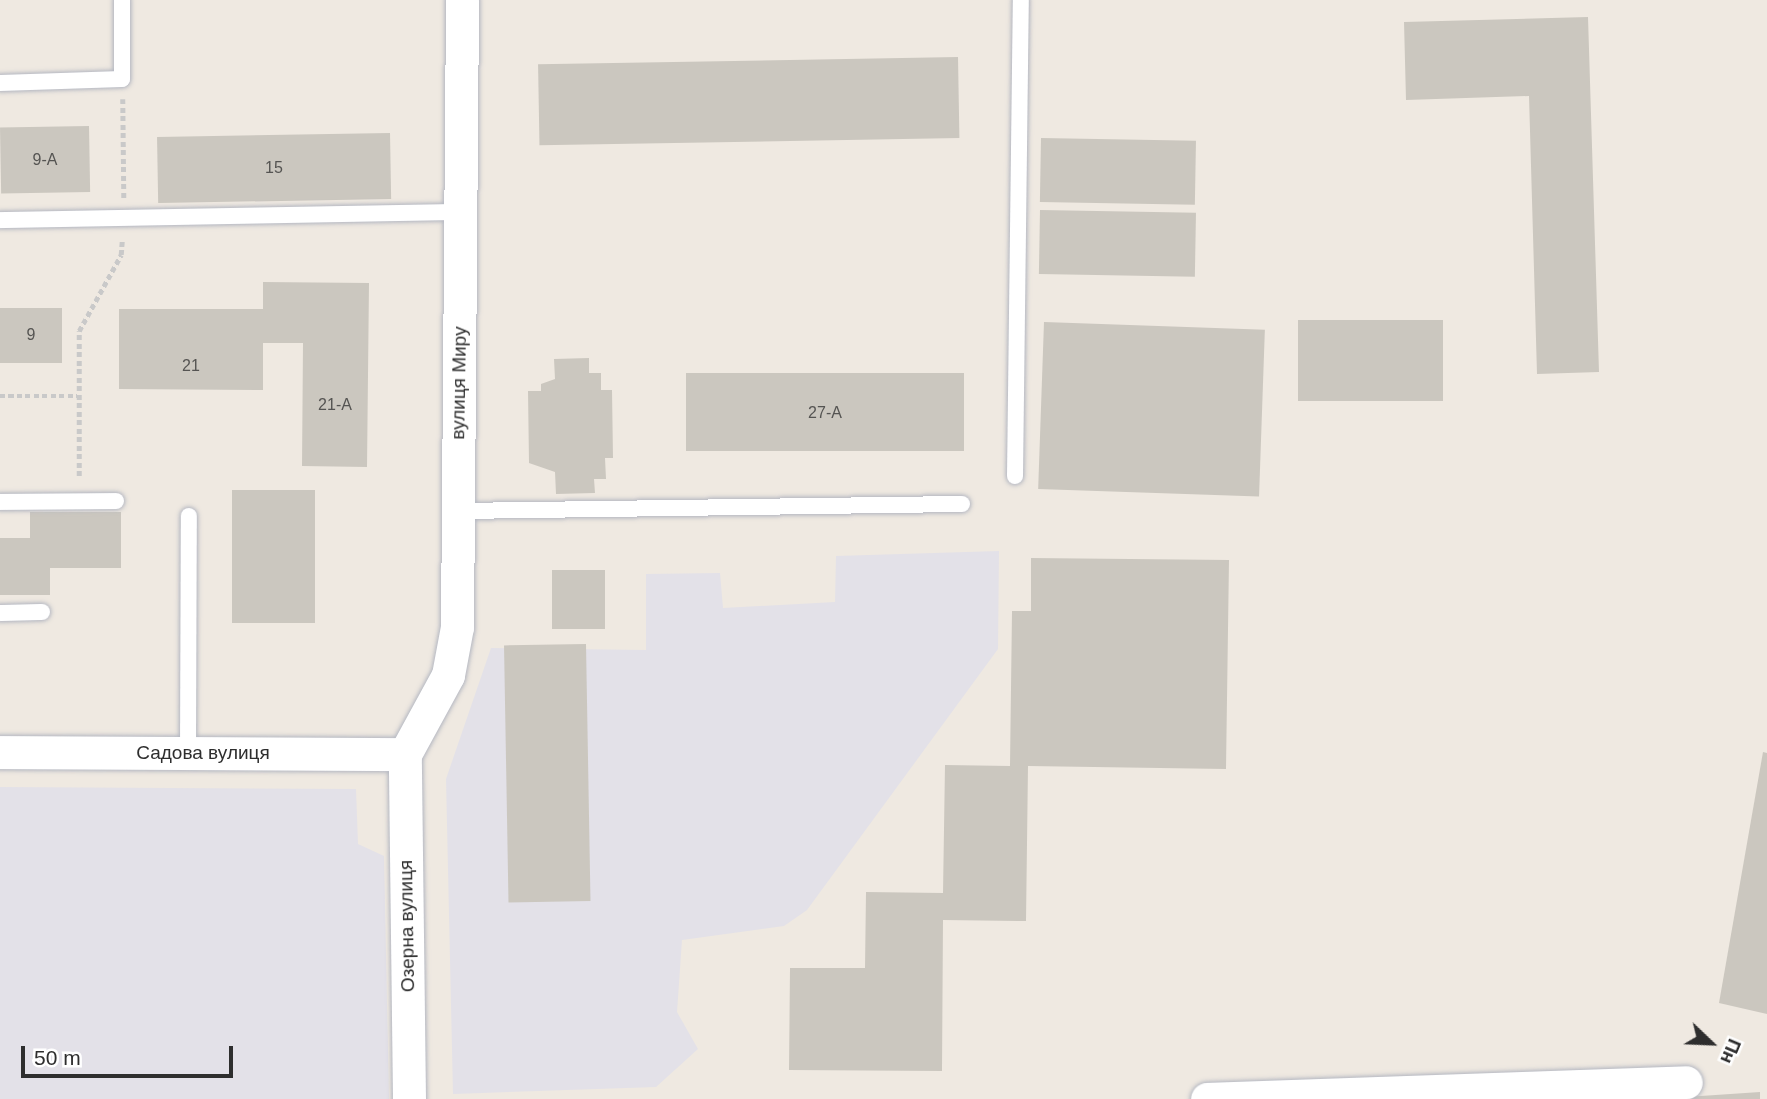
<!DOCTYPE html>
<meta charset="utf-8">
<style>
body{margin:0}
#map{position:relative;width:1767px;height:1099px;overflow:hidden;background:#efe9e1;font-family:Helvetica,sans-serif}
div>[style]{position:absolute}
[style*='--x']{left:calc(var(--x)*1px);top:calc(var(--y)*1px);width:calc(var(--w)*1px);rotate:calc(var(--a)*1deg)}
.industrial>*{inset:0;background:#e3e1e8}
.building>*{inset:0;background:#cbc7bf;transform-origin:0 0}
.path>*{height:4.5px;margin-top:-2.25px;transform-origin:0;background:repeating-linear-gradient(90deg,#c9c9c9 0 5px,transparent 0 8.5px)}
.roads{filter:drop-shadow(0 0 2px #b4b7c1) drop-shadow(0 0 2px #b4b7c1)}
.lane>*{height:16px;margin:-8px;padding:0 8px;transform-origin:8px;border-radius:8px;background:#fff}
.street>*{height:33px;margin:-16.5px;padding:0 16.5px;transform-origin:16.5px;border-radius:16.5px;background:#fff}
span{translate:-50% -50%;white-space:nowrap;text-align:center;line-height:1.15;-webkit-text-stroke:7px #fff;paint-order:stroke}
.number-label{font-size:16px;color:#555452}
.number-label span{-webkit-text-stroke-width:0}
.street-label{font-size:19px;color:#2e2e2e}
.north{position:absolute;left:1676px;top:1008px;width:70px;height:70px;-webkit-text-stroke:5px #fff;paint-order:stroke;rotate:113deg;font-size:19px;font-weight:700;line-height:28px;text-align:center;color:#2e2e2e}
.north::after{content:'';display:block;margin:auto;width:24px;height:32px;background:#2e2e2e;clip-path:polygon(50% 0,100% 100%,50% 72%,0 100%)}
.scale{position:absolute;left:21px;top:1046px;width:212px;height:32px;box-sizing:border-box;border:4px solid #2e2e2e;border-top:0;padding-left:9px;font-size:21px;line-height:24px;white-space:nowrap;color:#2e2e2e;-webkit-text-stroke:5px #fff;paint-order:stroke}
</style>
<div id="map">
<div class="industrial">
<div style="clip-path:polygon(999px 551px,998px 649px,807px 910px,784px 926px,682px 940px,677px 1012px,698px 1049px,656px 1087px,453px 1094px,446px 779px,491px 648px,646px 650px,646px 574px,720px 573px,723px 608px,835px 602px,836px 556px)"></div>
<div style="clip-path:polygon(0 787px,356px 789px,358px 844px,384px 856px,389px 1099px,0 1099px)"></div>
</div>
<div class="building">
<div style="clip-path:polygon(1588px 17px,1599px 372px,1537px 374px,1529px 96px,1406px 100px,1404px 22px)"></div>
<div style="left:958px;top:57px;width:81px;height:420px;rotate:89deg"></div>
<div style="left:89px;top:126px;width:66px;height:89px;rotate:89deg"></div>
<div style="left:390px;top:133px;width:66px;height:233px;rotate:89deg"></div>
<div style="left:1041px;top:138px;width:155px;height:64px;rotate:1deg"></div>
<div style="left:1040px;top:210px;width:156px;height:64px;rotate:1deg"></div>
<div style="clip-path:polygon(263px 282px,369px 283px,367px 467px,302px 466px,303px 343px,263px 343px,263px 390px,119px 389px,119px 309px,263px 309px)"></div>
<div style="left:0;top:308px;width:62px;height:55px"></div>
<div style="left:1443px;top:320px;width:81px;height:145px;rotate:90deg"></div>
<div style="left:1044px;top:322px;width:221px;height:167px;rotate:2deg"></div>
<div style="clip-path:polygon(589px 358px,589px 373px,601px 373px,601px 390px,612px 390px,613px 458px,605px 458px,606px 479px,594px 479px,595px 493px,556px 494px,555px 472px,529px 463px,528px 391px,541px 391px,541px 384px,555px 379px,554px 359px)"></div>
<div style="left:964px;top:373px;width:78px;height:278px;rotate:90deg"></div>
<div style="left:232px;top:490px;width:83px;height:133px"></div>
<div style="clip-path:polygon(30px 512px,121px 512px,121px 568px,50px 568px,50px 595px,0 595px,0 538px,30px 538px)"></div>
<div style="clip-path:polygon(1031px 558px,1229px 560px,1226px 769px,1028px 766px,1026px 921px,943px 920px,942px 1071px,789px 1070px,790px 968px,865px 968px,866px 892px,943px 893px,945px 765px,1010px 766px,1012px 611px,1031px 611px)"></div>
<div style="left:552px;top:570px;width:53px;height:59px"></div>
<div style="left:586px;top:644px;width:257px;height:82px;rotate:89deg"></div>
<div style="clip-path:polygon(1763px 752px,1767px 753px,1767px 1014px,1719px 1003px)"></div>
<div style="clip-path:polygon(1760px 1092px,1760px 1099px,1686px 1099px,1686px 1097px)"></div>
</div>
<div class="path">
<div style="--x:123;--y:99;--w:100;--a:89.4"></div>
<div style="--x:0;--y:396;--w:77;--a:0"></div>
<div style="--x:79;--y:476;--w:145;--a:-90"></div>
<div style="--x:79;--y:331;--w:87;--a:-61.1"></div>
<div style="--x:121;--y:255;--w:16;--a:-86"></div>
</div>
<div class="roads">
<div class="lane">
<div style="--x:0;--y:83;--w:122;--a:-1.9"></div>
<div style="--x:122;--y:79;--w:79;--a:-90"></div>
<div style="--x:0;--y:220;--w:461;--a:-1"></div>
<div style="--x:1015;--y:476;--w:476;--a:-89.3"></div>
<div style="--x:0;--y:502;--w:116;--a:-0.5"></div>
<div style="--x:458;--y:511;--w:504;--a:-0.8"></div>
<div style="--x:0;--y:613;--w:42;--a:-1.4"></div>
<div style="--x:188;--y:753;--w:237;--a:-89.8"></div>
</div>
<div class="street">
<div style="--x:0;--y:752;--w:405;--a:0.3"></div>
<div style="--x:409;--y:1099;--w:345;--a:-90.7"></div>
<div style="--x:405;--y:754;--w:90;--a:-61.4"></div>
<div style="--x:448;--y:675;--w:49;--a:-79.4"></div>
<div style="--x:457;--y:627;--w:627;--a:-89.54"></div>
<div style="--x:1207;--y:1099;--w:479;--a:-2"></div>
</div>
</div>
<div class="number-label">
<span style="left:45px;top:160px">9-А</span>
<span style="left:274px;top:168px">15</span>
<span style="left:31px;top:335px">9</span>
<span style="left:191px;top:366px">21</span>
<span style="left:335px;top:405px">21-А</span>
<span style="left:825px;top:413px">27-А</span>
</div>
<div class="street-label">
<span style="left:459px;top:383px;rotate:-89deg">вулиця Миру</span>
<span style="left:203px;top:753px">Садова вулиця</span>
<span style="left:407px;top:926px;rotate:-91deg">Озерна вулиця</span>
</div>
<div class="north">Пн</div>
<div class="scale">50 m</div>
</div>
